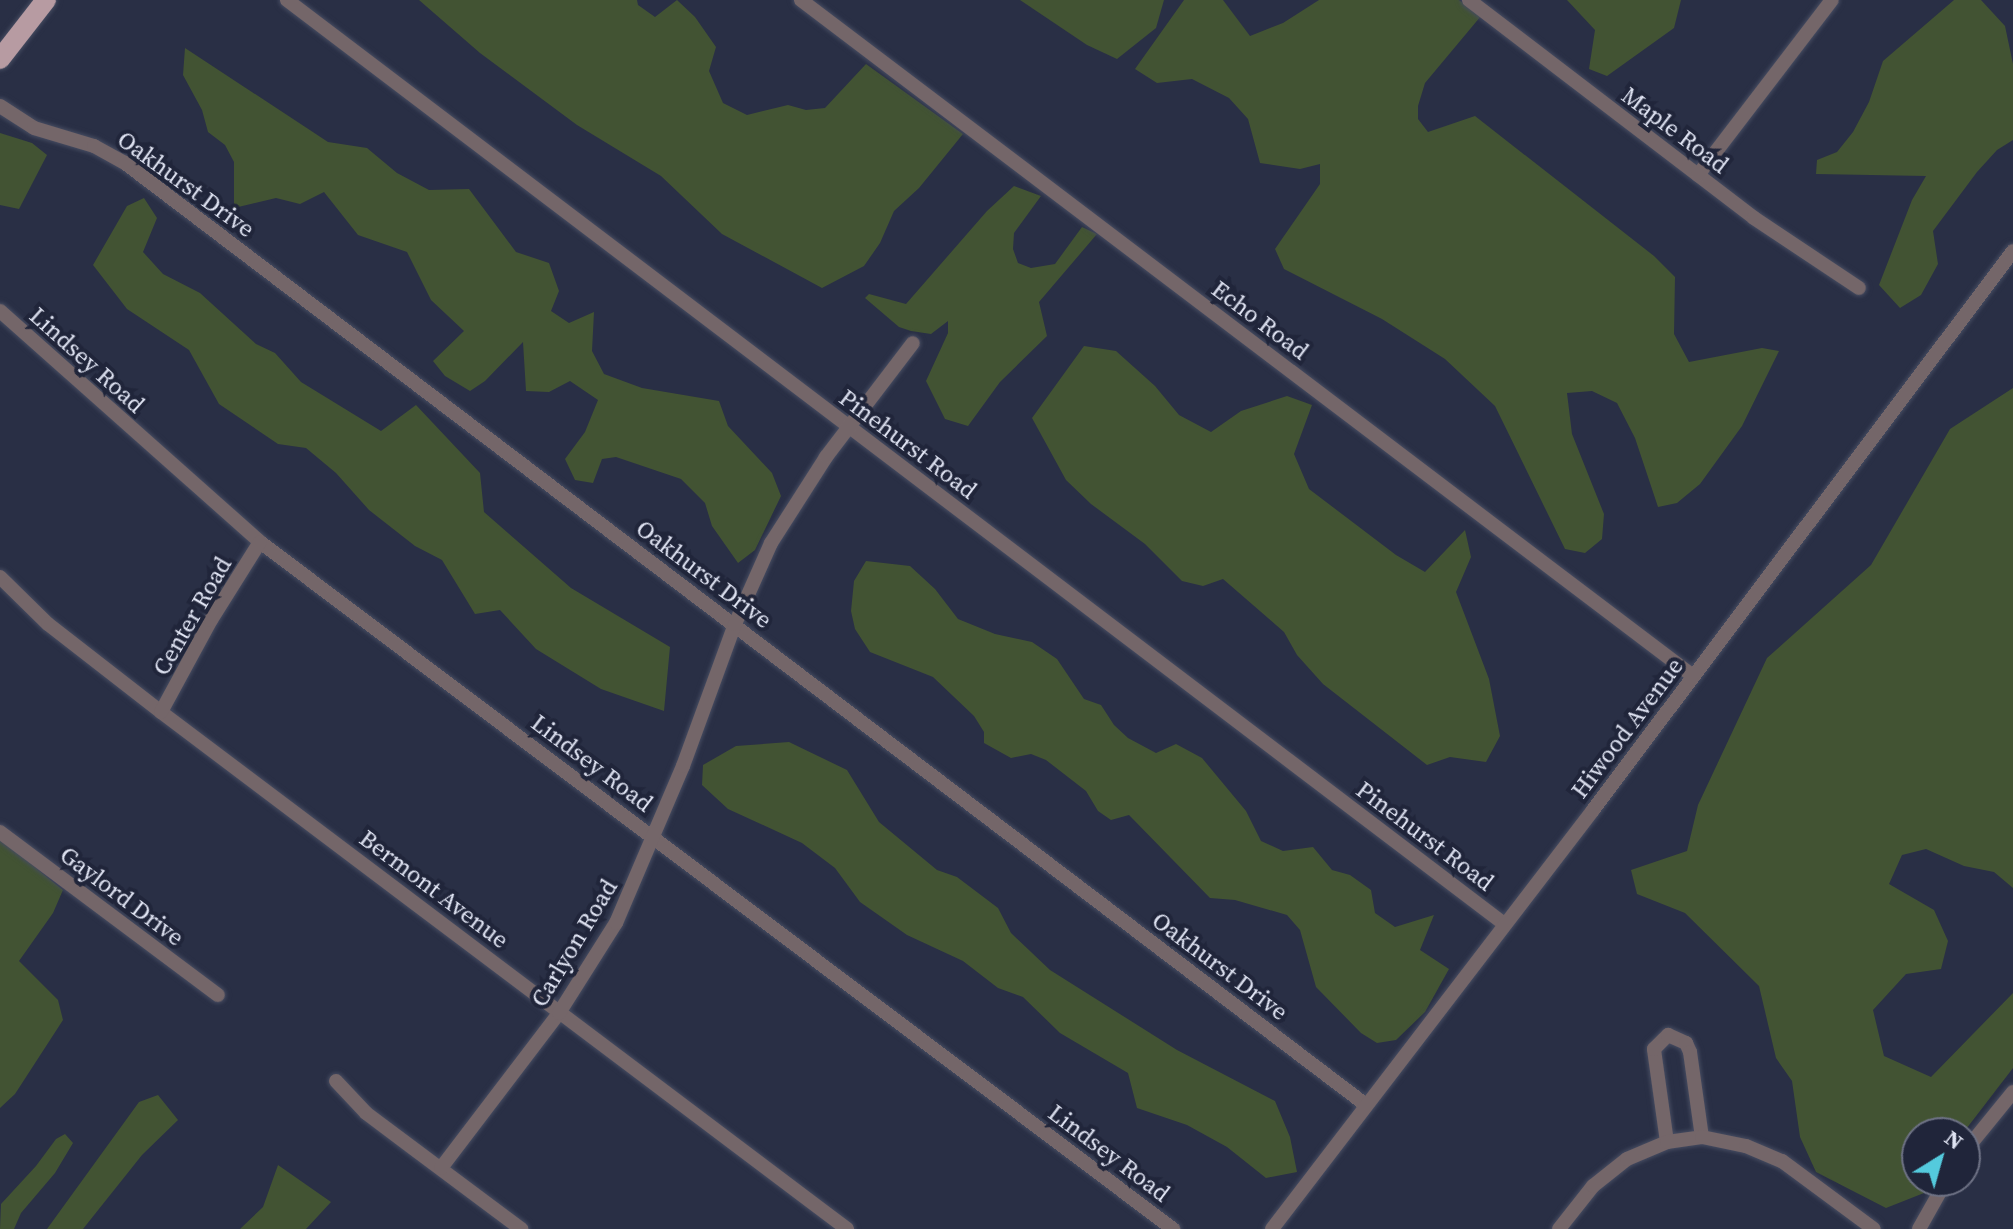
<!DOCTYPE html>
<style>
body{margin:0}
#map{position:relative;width:2013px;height:1229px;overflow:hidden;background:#292f45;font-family:"Source Serif 4",serif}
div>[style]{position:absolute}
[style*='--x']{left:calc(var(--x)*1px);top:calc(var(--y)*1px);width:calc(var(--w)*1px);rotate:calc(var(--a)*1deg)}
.green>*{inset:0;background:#425333}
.roads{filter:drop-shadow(0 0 2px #464c61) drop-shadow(0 0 2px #464c61)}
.minor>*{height:14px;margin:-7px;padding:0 7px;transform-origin:7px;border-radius:7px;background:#746669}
.primary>*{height:20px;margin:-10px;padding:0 10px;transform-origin:10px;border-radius:10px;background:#b79ba2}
span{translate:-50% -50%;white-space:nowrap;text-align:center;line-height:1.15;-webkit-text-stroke:8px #20253a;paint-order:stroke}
.street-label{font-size:24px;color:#e0e4f3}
.north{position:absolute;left:1901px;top:1117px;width:80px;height:80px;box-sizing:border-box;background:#20253a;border:2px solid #6d7184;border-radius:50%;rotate:37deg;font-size:22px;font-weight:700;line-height:32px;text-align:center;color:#e0e4f3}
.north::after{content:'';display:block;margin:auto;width:28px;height:36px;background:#54cadd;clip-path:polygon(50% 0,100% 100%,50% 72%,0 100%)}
</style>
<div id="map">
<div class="green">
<div style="clip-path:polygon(419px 0,637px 0,638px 5px,655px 17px,677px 0,695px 17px,716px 47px,709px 71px,723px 103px,747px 115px,788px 105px,806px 110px,825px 108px,866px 64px,963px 134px,919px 188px,894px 211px,880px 243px,864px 266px,822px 288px,722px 234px,661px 176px,577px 125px,480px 53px)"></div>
<div style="clip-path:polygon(1020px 0,1164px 0,1156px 28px,1117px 59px,1087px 45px)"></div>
<div style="clip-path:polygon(1184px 0,1223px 0,1250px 36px,1283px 23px,1319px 0,1459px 0,1481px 16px,1425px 83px,1418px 106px,1418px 119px,1428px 132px,1475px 116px,1654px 256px,1675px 277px,1674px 334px,1689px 362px,1762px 348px,1779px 351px,1742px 426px,1700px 484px,1677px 503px,1658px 507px,1635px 438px,1617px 403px,1592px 391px,1567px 393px,1572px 434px,1604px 514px,1602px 539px,1585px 553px,1565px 549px,1495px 406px,1445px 359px,1382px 319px,1284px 269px,1275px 249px,1320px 184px,1320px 164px,1300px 169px,1260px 163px,1248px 119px,1229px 98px,1192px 79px,1157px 83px,1135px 69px)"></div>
<div style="clip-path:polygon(1567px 0,1681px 0,1674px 28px,1607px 76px,1589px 69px,1595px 30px)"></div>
<div style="clip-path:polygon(1954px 0,1981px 0,2005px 26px,2013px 64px,2013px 140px,1997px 150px,1977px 172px,1933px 231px,1938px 264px,1921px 295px,1900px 308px,1879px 285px,1912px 200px,1926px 176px,1816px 174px,1817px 160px,1837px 152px,1853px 132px,1869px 102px,1883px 61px)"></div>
<div style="clip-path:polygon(185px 48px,328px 142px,367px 148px,397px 173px,429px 190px,469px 189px,516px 252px,549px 263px,559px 291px,551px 311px,569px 323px,594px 312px,592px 351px,604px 374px,642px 388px,719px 401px,728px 426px,772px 473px,781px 496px,755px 550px,738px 563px,712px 526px,705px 503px,681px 479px,616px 457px,602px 459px,593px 483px,575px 480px,565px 459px,585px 432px,598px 400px,570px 381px,549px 392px,526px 391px,523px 342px,485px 381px,470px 391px,445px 376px,433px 361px,464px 331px,431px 300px,407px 252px,358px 235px,324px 192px,300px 204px,276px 198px,234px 208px,234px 162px,225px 145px,208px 132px,202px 110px,183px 75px)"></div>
<div style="clip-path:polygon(0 133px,32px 143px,47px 155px,19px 209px,0 205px)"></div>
<div style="clip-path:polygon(1014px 186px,1041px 196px,1014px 233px,1013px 249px,1018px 263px,1031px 268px,1055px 264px,1082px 227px,1097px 234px,1039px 302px,1047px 336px,1000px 382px,968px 426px,945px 419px,926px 381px,948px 333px,948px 321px,931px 334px,911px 331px,899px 327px,865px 298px,869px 294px,906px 304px,987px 211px)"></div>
<div style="clip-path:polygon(144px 198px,157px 218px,143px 252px,163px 274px,200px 293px,256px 344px,275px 353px,301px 382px,381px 431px,416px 405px,480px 473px,484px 512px,571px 588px,670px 647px,664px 711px,601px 689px,536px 649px,500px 610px,475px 614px,442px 560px,415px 546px,369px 510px,336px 473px,306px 448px,278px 444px,219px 404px,189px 350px,127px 309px,93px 265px,127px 206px)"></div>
<div style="clip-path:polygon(1084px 346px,1116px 351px,1155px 386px,1179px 415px,1211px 432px,1241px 411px,1287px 396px,1312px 405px,1294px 454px,1309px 489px,1396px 555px,1425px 572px,1465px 530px,1471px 557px,1456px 592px,1489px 679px,1500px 736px,1486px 762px,1450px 757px,1427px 765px,1323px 684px,1297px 655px,1284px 632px,1223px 579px,1203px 586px,1182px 581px,1145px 544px,1091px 504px,1066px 480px,1032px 418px)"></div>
<div style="clip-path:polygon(2013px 388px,2013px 888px,1994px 872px,1964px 866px,1926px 849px,1902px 855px,1889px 884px,1934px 910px,1948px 941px,1941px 969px,1906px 974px,1873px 1010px,1884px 1056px,1931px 1077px,2013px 993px,2013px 1068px,1963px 1133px,1917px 1133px,1917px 1181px,1932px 1181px,1924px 1193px,1886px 1208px,1816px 1172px,1800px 1137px,1792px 1081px,1776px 1058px,1759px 986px,1685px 913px,1637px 894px,1631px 870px,1687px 851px,1698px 805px,1767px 658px,1871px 565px,1950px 429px)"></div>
<div style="clip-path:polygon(866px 561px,910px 566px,935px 589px,958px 619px,995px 634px,1032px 642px,1057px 659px,1084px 699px,1101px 705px,1114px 725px,1128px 738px,1156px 753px,1176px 744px,1202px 758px,1246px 811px,1261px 841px,1283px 851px,1313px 847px,1332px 870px,1350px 875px,1371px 890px,1375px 913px,1395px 927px,1434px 915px,1420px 950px,1449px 969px,1425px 1012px,1396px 1040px,1377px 1043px,1361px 1033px,1316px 987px,1300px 930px,1287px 915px,1235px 900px,1210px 898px,1129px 815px,1111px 820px,1098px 811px,1086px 791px,1046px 760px,1031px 754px,1011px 758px,984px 743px,984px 732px,974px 716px,933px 677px,870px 652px,855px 629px,851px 611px,854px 581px)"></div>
<div style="clip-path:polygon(789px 742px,847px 770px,879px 822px,937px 870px,957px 877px,998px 908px,1011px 933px,1050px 970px,1177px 1050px,1275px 1101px,1290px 1137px,1297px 1172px,1266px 1178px,1227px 1147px,1187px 1125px,1137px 1108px,1128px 1073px,1060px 1033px,1023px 997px,998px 988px,963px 961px,907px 935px,860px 902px,835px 868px,802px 843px,728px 809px,702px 785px,703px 765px,736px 746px)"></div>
<div style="clip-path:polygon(0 839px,63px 890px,53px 913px,19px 961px,58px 1000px,63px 1020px,15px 1094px,0 1108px)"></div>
<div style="clip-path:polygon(158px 1095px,178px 1120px,142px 1155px,83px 1229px,47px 1229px,139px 1102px)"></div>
<div style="clip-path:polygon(65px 1134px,73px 1143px,55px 1173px,21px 1213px,14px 1229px,0 1229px,1px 1204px,36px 1166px,56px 1139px)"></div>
<div style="clip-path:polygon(278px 1165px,331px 1202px,306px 1229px,240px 1229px,263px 1207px)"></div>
</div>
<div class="roads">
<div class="minor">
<div style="--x:287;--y:0;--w:1527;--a:37.2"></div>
<div style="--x:801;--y:0;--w:1119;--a:37.16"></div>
<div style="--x:1469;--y:0;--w:359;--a:37.4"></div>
<div style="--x:1754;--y:218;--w:126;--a:33.7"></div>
<div style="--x:0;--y:106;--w:40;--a:32.9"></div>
<div style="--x:34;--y:128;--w:63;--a:16.7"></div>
<div style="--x:94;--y:146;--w:35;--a:29"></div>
<div style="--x:125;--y:163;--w:1558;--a:37.2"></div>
<div style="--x:1698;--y:175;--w:220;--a:-52.6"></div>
<div style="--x:0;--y:311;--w:348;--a:41.6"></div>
<div style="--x:260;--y:542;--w:1143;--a:36.96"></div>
<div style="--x:0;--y:577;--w:67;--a:44.4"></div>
<div style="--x:48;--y:624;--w:143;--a:37.9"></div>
<div style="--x:161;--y:712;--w:859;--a:37"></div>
<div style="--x:161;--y:712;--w:105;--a:-61.5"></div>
<div style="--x:211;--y:620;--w:92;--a:-57.9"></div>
<div style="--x:0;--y:832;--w:272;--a:36.8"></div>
<div style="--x:336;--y:1081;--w:44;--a:46.8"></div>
<div style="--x:366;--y:1113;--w:194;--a:36.8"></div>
<div style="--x:1667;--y:1142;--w:94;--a:-98"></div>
<div style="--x:1654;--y:1049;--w:20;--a:-45"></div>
<div style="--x:1668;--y:1035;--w:20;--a:24"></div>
<div style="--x:1686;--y:1043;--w:10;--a:66"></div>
<div style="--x:1690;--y:1052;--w:86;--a:82"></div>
<div style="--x:1965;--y:1151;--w:76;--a:-50.9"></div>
<div style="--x:441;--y:1168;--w:195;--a:-52.7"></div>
<div style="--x:559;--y:1013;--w:107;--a:-57.7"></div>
<div style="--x:616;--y:923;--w:171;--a:-66.9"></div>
<div style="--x:683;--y:766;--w:151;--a:-69.9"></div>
<div style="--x:735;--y:624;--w:89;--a:-66"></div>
<div style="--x:771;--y:543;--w:102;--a:-57.4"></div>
<div style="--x:826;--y:457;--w:143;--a:-52.7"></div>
<div style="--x:1272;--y:1229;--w:528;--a:-52.54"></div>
<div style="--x:1593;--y:810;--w:699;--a:-53.08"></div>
<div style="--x:1559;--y:1229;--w:55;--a:-51.7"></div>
<div style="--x:1593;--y:1186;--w:43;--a:-38.5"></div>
<div style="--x:1627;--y:1159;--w:43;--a:-23"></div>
<div style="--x:1667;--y:1142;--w:35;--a:-8"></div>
<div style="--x:1702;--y:1137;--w:45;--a:11.6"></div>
<div style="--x:1746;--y:1146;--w:39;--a:23"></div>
<div style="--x:1782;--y:1161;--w:114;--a:36.5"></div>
<div style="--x:1919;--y:1229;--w:55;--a:-60.6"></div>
</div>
<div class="primary">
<div style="--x:0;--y:59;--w:75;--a:-52.1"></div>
</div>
</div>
<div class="street-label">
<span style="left:1675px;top:130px;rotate:37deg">Maple Road</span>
<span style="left:186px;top:184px;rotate:36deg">Oakhurst Drive</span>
<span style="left:1260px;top:320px;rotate:37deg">Echo Road</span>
<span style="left:87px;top:360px;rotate:42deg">Lindsey Road</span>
<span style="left:908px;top:444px;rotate:37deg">Pinehurst Road</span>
<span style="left:704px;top:574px;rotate:37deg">Oakhurst Drive</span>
<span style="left:192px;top:616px;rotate:-60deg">Center Road</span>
<span style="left:1627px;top:728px;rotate:-53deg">Hiwood Avenue</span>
<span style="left:592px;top:763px;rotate:37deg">Lindsey Road</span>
<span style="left:1425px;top:836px;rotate:37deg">Pinehurst Road</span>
<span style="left:434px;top:889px;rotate:37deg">Bermont Avenue</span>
<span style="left:122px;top:896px;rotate:37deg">Gaylord Drive</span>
<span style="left:574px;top:943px;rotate:-59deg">Carlyon Road</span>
<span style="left:1220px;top:966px;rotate:37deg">Oakhurst Drive</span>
<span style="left:1109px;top:1153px;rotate:37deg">Lindsey Road</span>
</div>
<div class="north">N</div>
</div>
